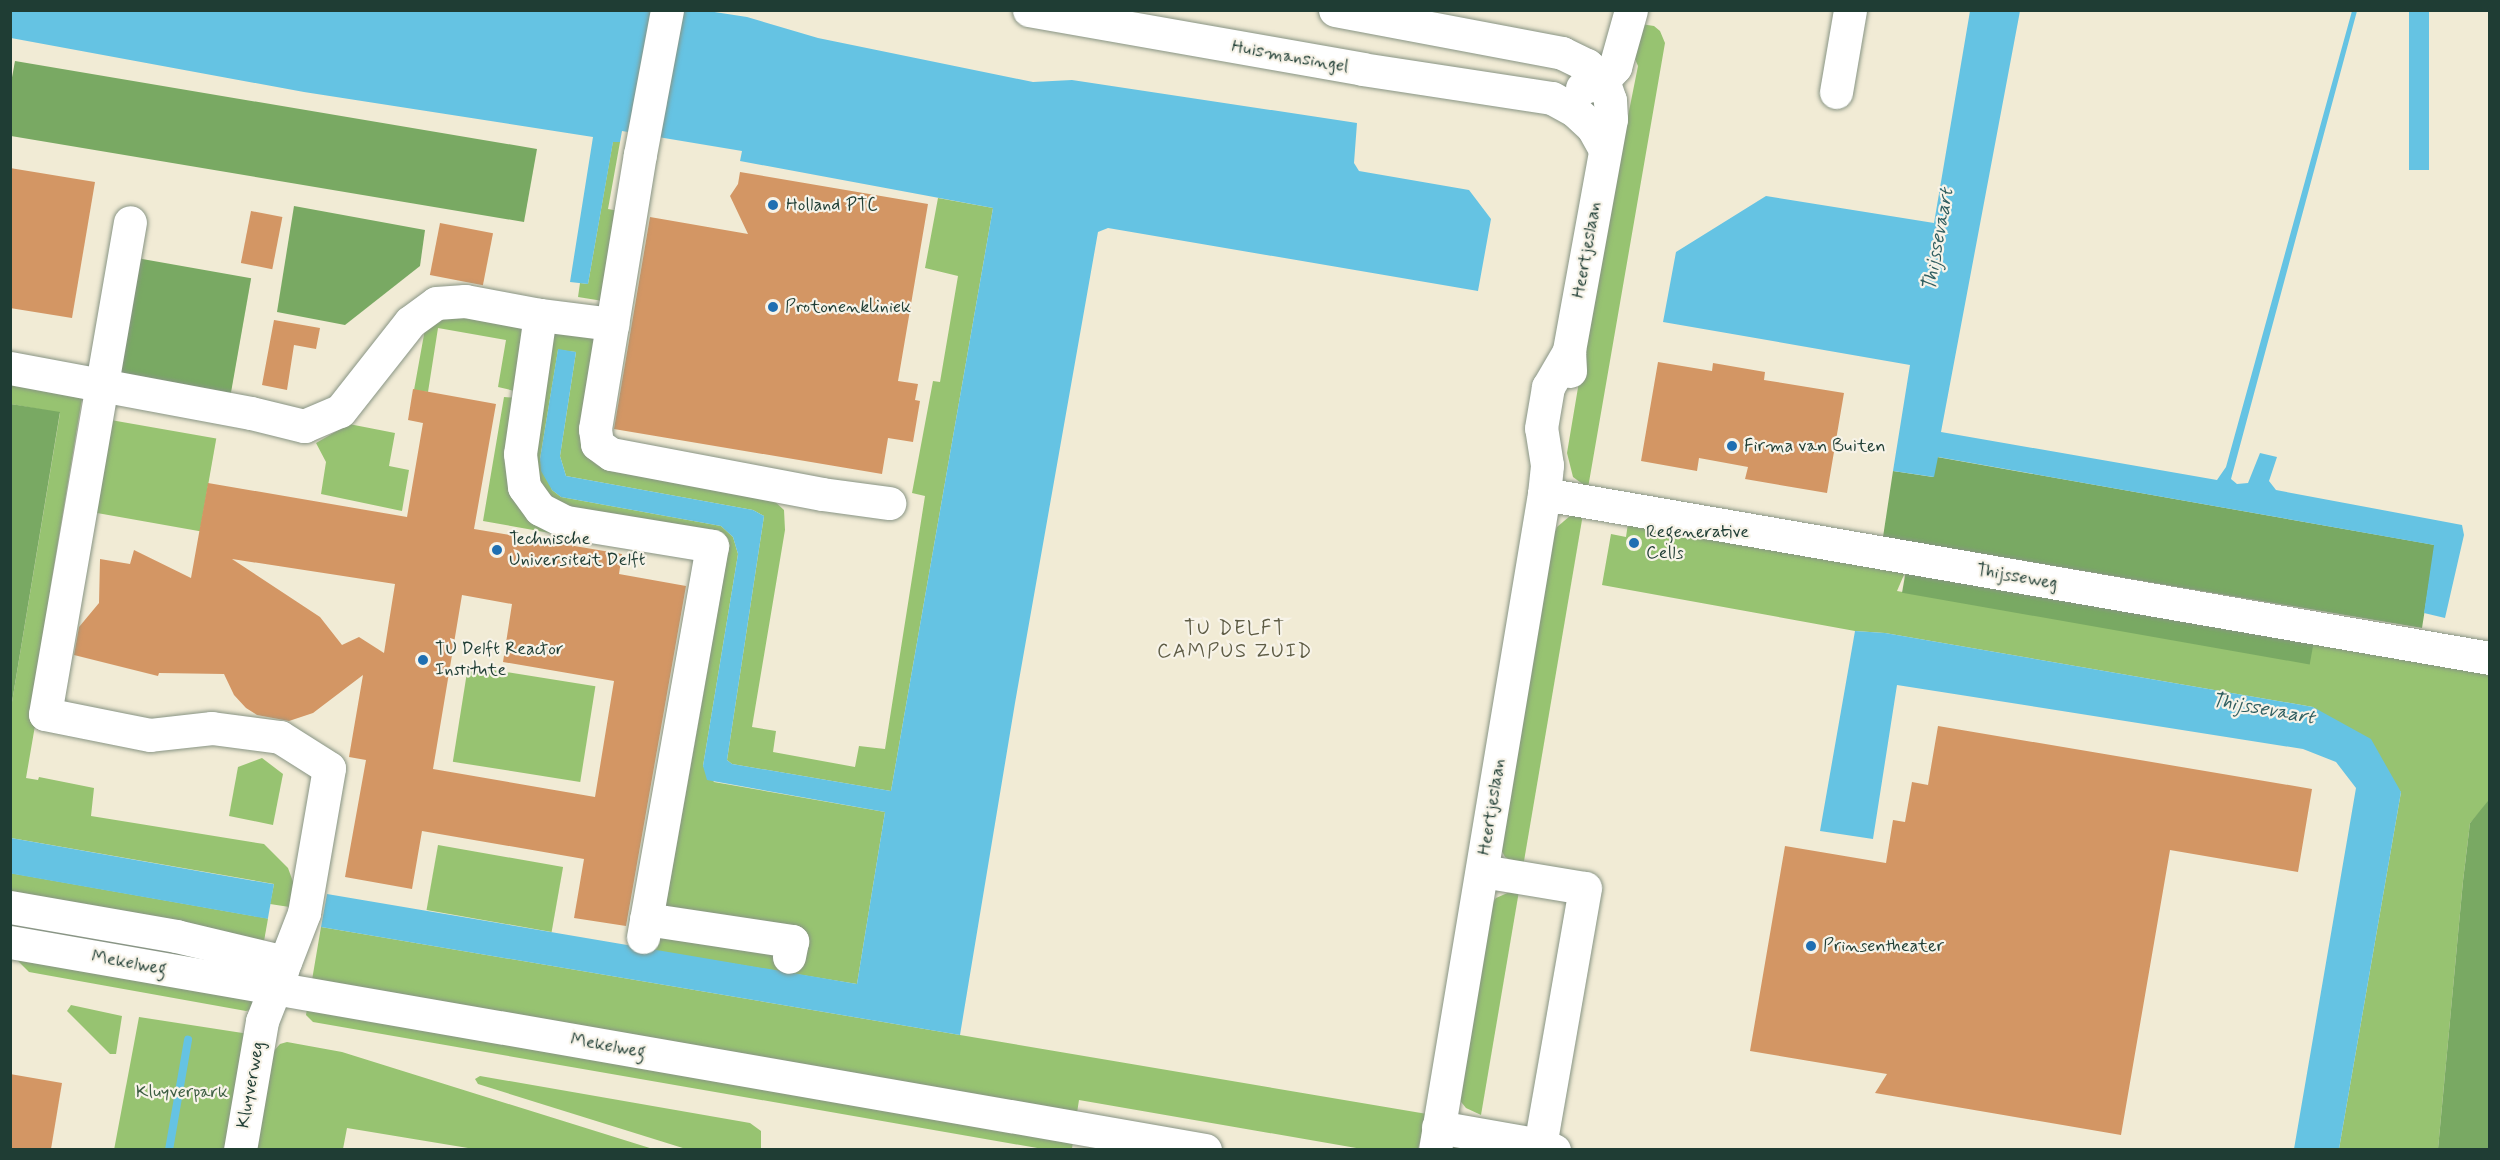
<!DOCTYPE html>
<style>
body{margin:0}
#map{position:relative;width:2500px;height:1160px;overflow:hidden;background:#f1ebd5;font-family:Mynerve,sans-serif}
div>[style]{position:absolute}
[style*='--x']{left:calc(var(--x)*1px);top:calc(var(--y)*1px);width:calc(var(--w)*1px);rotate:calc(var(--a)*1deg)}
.green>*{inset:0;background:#97c371;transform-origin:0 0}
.forest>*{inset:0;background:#79a963;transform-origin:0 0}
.water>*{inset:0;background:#65c3e3;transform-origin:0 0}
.stream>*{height:8px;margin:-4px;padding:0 4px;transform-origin:4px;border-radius:4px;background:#65c3e3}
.building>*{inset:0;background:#d39664;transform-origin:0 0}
.roads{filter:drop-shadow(0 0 2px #889484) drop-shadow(0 0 2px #889484)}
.minor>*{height:33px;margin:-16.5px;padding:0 16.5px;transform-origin:16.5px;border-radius:16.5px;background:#fff}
.dots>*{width:16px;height:16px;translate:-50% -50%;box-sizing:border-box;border:3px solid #f7f3e8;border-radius:50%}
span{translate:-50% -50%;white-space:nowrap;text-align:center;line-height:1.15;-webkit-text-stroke:4.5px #f7f3e8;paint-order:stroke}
.street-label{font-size:18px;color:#1f3d34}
.poi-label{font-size:18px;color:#1f3d34}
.left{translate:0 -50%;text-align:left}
.park-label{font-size:18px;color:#3d5e43}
.water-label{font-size:20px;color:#305e60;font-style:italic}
.neighbourhood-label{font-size:20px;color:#5e5c45;letter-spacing:1.5px}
.frame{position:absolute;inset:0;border:12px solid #1f3d34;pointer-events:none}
</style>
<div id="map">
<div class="green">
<div style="clip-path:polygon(1641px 24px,1654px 26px,1660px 31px,1665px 43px,1588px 488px,1573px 477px,1567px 453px,1623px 120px,1627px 121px,1638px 66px,1635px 59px)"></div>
<div style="clip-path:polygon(613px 141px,620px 142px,608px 209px,619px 211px,603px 301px,578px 297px,580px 283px,588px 284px)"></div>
<div style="clip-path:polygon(938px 198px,993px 208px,891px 791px,732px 764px,727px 760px,764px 516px,753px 510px,566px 476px,560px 456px,576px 352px,558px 350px,540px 459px,552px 490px,561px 497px,721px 526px,733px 537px,738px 554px,703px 766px,714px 782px,885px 812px,857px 984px,650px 950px,719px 541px,561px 513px,529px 484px,546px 328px,590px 336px,594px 339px,588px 457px,597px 465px,609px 471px,772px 499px,784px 510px,785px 530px,752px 727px,776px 731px,773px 752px,855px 767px,859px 746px,885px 749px,925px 496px,912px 493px,933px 381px,940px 382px,958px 276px,925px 268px)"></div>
<div style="clip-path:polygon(437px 305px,513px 318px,528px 339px,519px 392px,498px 387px,506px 340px,438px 328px,428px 392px,414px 390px,425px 329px)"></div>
<div style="clip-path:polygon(10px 379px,83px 392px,50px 590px,58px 592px,26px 778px,38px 780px,39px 777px,94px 788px,91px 816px,264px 844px,288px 868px,295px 887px,296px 908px,270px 904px,274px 884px,11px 838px,11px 708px,60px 413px,11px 404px)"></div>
<div style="clip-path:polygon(504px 397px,517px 398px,510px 477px,623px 546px,483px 521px)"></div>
<div style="left:105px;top:419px;width:113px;height:94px;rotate:10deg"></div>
<div style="clip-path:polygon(349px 424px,395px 433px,389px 466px,409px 470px,402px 511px,321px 494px,326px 462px,316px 443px)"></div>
<div style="clip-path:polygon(1583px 514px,1523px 867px,1505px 857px,1499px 846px,1551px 541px,1557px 527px,1570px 516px)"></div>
<div style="clip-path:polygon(1628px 523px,1906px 570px,1897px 591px,2299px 661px,2314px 640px,2489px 671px,2489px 802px,2470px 823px,2463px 881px,2438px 1149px,2339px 1149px,2401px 792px,2313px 707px,1885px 633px,1855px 631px,1602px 585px,1611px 534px,1626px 537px)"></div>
<div style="left:468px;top:666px;width:129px;height:97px;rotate:9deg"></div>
<div style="clip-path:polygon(262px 758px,283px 774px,273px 825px,229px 816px,238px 767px)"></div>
<div style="left:438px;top:845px;width:127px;height:66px;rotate:10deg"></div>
<div style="left:10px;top:873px;width:262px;height:27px;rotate:10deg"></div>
<div style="clip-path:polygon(1512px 891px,1519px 891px,1481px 1115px,1466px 1108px,1457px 1097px,1491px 905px,1496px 898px)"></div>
<div style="clip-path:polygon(321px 927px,960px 1035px,1427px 1114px,1418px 1149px,1362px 1149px,1079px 1100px,1077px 1113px,312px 980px)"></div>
<div style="clip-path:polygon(14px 957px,255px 999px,250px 1010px,246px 1011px,29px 972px)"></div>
<div style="clip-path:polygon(71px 1005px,122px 1016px,116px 1054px,110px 1054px,67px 1011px)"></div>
<div style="clip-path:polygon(307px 1008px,1073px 1141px,1072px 1149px,1043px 1149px,313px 1022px,306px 1015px)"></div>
<div style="clip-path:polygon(139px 1017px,249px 1034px,227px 1149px,114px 1150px)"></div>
<div style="clip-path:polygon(287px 1042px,342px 1052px,653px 1149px,474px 1149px,347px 1128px,343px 1149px,255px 1150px,272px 1053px,280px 1044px)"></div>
<div style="clip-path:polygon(480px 1076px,750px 1123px,761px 1131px,761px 1149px,686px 1149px,478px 1084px,475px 1079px)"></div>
</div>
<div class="forest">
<div style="clip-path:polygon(15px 61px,537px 149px,524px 222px,11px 136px,11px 83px)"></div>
<div style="clip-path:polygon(294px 206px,425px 230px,420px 266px,345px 325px,277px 312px)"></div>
<div style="left:131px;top:257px;width:122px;height:119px;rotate:10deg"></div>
<div style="clip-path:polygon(11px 404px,60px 412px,11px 708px,10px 404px)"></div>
<div style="clip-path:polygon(1937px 457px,2435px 545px,2422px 628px,1883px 537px,1893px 471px,1933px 477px)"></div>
<div style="left:1906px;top:570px;width:414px;height:23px;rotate:10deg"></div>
<div style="clip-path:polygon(2488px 801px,2489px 1149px,2438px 1149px,2463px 881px,2470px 823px)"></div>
</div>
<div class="water">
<div style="clip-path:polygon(10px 11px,708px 11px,747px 17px,818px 38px,1033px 82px,1072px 80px,1357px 123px,1354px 163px,1359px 171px,1469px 190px,1491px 219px,1478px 291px,1108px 228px,1098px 232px,1015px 703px,960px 1035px,321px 927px,327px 894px,857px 984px,885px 812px,707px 780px,703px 766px,738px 554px,733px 537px,721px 526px,561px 497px,552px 490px,541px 471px,540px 459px,558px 349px,576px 352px,560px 456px,566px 476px,753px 510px,764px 516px,727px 760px,732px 764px,891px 791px,993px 208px,740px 161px,742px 151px,622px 131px,620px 142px,613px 142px,588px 284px,570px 282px,593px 137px,304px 92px,11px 38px)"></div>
<div style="clip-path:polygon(1970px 11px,2020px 11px,1941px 432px,2217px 480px,2226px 467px,2352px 11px,2357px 11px,2231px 479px,2237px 484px,2248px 483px,2260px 453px,2277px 457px,2269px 481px,2276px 490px,2462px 525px,2464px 535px,2445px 618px,2424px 613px,2434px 545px,1938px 457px,1934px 477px,1893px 471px,1910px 365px,1663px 322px,1676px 252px,1766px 196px,1934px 223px)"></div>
<div style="left:2409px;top:11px;width:20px;height:159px"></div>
<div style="clip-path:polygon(1855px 631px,1885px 633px,2313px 707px,2371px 739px,2401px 792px,2339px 1149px,2294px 1149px,2356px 788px,2336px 762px,2303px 749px,1897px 685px,1873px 839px,1820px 831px)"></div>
<div style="left:11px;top:838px;width:267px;height:35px;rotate:10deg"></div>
</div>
<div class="stream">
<div style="--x:169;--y:1150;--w:112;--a:-80.2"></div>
</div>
<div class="building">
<div style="clip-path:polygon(10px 168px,95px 182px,72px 318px,10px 308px)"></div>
<div style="clip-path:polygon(740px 172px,928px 204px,898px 381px,918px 384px,915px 400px,920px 401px,913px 442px,888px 438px,882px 474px,614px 429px,650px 217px,748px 234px,730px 196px,738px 184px)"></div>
<div style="left:251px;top:211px;width:32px;height:53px;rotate:11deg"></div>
<div style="left:440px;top:223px;width:54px;height:53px;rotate:11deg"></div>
<div style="clip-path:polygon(274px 320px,320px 328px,316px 349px,294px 345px,287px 390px,262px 385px)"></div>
<div style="clip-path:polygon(1658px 362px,1712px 371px,1713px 363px,1765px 372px,1764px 380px,1844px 393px,1827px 493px,1745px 479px,1748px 467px,1699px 458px,1697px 471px,1641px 461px)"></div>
<div style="clip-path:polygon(evenodd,413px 389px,496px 404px,474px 529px,622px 554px,619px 574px,686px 586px,626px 926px,574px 918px,584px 859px,422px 831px,412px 889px,345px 877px,366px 760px,349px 757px,363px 675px,313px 713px,289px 721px,257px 715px,246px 708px,234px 695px,224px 674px,159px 673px,158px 676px,74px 655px,79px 627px,99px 603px,100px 559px,130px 564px,134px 550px,191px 578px,208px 483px,407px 517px,423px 423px,408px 420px,413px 389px,232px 559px,395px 584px,384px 653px,359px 637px,342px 645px,320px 617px,232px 559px,413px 389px,462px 595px,512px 604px,503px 662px,614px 681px,595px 797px,433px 769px,462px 595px)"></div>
<div style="clip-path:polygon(1938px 726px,2312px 789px,2298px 872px,2170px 850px,2121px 1135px,1875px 1093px,1887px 1074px,1750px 1051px,1785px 846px,1886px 863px,1893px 820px,1905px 822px,1912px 782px,1928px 785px)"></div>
<div style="clip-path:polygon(10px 1074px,62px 1083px,51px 1149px,10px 1149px)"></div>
</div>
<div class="roads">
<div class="minor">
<div style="--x:667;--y:10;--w:147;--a:100.6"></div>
<div style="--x:640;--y:154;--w:279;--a:99.3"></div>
<div style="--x:595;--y:429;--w:15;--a:82"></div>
<div style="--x:597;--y:444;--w:17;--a:36"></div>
<div style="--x:611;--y:454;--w:215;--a:10.7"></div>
<div style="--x:822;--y:494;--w:68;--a:7.7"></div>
<div style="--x:1029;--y:10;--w:338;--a:10"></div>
<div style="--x:1362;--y:69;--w:192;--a:8.7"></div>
<div style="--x:1552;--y:98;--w:26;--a:29"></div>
<div style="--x:1575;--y:111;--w:25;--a:43"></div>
<div style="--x:1593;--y:128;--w:23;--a:61"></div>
<div style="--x:1335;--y:10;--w:231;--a:10.7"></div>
<div style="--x:1562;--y:53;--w:28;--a:26"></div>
<div style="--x:1587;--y:65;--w:22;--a:43"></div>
<div style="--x:1603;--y:80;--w:21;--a:71"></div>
<div style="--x:1610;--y:100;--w:19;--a:87"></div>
<div style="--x:1611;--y:119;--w:236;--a:100.3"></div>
<div style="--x:1569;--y:351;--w:20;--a:87"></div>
<div style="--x:1582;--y:88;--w:22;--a:-21"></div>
<div style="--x:1603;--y:80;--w:18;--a:-47"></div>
<div style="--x:1615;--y:67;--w:59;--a:-74.3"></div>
<div style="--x:1836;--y:92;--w:83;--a:-80.3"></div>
<div style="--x:540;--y:315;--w:73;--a:7.1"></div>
<div style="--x:10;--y:368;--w:245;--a:10.6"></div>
<div style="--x:251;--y:413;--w:55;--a:13.8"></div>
<div style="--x:304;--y:426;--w:39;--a:-23"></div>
<div style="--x:340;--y:411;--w:113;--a:-51.8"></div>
<div style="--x:410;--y:322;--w:32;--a:-36"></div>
<div style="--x:436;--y:303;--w:29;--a:-4"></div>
<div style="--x:465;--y:301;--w:76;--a:10.6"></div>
<div style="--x:540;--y:315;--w:140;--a:98.2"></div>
<div style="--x:520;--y:454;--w:33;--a:83"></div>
<div style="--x:524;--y:487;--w:27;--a:54"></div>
<div style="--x:540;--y:509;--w:29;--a:27"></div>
<div style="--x:566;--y:522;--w:148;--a:9.3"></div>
<div style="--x:712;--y:546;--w:397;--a:100"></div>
<div style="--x:1544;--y:494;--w:960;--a:9.84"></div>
<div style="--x:1482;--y:871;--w:104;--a:9.4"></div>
<div style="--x:1585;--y:888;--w:261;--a:99.9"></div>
<div style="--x:10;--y:907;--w:169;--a:9.9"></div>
<div style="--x:176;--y:936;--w:112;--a:13.4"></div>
<div style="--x:285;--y:962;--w:53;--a:-68.8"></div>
<div style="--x:304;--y:913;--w:147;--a:-80.2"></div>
<div style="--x:329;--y:768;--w:58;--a:-147.7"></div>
<div style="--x:280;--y:737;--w:69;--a:-172.5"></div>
<div style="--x:212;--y:728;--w:62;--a:173.6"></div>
<div style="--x:150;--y:735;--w:107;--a:-168.7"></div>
<div style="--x:45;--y:714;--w:499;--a:-80.2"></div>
<div style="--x:646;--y:919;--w:148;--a:8.6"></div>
<div style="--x:792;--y:941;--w:16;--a:101"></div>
<div style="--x:10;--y:942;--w:1213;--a:9.87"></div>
<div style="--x:1438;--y:1127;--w:104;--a:10"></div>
<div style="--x:1540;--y:1145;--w:15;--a:20"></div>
<div style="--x:240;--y:1150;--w:131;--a:-80.3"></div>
<div style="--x:262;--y:1021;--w:57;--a:-68.4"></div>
<div style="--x:1435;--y:1150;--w:665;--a:-80.57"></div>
<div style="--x:1544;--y:494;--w:29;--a:-84"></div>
<div style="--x:1547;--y:465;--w:37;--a:-99"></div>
<div style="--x:1541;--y:428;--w:42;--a:-80.3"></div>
<div style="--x:1548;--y:387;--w:42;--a:-59.7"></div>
</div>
</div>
<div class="dots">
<div style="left:773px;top:205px;background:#1f6fb2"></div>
<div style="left:773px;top:307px;background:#1f6fb2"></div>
<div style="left:1732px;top:446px;background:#1f6fb2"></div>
<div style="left:1634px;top:543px;background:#1f6fb2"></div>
<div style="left:497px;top:550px;background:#1f6fb2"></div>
<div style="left:423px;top:660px;background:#1f6fb2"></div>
<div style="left:1811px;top:946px;background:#1f6fb2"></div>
</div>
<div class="street-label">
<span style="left:1290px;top:57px;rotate:10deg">Huismansingel</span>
<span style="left:1587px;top:250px;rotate:-80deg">Heertjeslaan</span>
<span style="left:2017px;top:577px;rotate:10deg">Thijsseweg</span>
<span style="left:1492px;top:807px;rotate:-81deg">Heertjeslaan</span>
<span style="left:129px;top:963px;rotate:10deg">Mekelweg</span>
<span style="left:608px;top:1046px;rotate:10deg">Mekelweg</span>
<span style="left:251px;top:1085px;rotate:-80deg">Kluyverweg</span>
</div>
<div class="poi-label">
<span class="left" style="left:786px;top:205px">Holland PTC</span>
<span class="left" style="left:785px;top:307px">Protonenkliniek</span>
<span class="left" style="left:1744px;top:446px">Firma van Buiten</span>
<span class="left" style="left:1646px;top:543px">Regenerative<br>Cells</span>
<span class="left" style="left:509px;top:550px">Technische<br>Universiteit Delft</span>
<span class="left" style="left:435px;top:660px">TU Delft Reactor<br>Institute</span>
<span class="left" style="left:1823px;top:946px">Prinsentheater</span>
</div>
<div class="park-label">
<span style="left:182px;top:1092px">Kluyverpark</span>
</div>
<div class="water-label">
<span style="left:1938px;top:240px;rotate:-80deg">Thijssevaart</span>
<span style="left:2263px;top:709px;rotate:10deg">Thijssevaart</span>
</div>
<div class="neighbourhood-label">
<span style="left:1235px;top:640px">TU DELFT<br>CAMPUS ZUID</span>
</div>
<div class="frame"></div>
</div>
